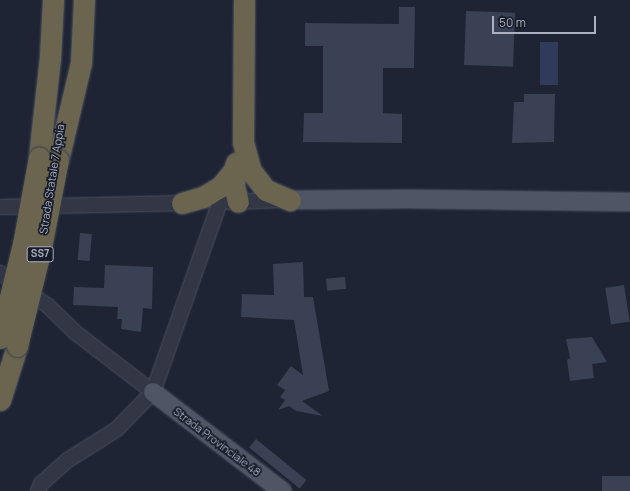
<!DOCTYPE html>
<style>
body{margin:0}
#map{position:relative;width:630px;height:491px;overflow:hidden;background:#1e2434;font-family:Manrope,sans-serif}
div>[style]{position:absolute}
[style*='--x']{left:calc(var(--x)*1px);top:calc(var(--y)*1px);width:calc(var(--w)*1px);rotate:calc(var(--a)*1deg)}
.water>*{inset:0;background:#303a5a;transform-origin:0 0}
.building>*{inset:0;background:#3a4155;transform-origin:0 0}
.roads{filter:drop-shadow(0 0 1px #4c5160) drop-shadow(0 0 1px #4c5160)}
.minor>*{height:14px;margin:-7px;padding:0 7px;transform-origin:7px;border-radius:7px;background:#323645}
.major>*{height:18px;margin:-9px;padding:0 9px;transform-origin:9px;border-radius:9px;background:#4f5565}
.highway>*{height:21px;margin:-10.5px;padding:0 10.5px;transform-origin:10.5px;border-radius:10.5px;background:#6b654f}
.bridges{filter:drop-shadow(0 0 1px #393e4c) drop-shadow(0 0 1px #393e4c)}
.highway-bridge>*{height:21px;margin:-10.5px;padding:0 10.5px;transform-origin:10.5px;border-radius:10.5px;background:#6b654f}
span{translate:-50% -50%;white-space:nowrap;text-align:center;line-height:1.15;-webkit-text-stroke:3.5px #181c29;paint-order:stroke}
.shield-label span{padding:1px 3px;background:#181c29;border:1px solid;border-radius:3px;-webkit-text-stroke-width:0}
.shield-label{font-size:10px;color:#abb0c3;font-weight:700}
.street-label{font-size:11px;color:#abb0c3}
.scale{position:absolute;left:492px;top:16px;width:104px;height:18px;box-sizing:border-box;border:2px solid #abb0c3;border-top:0;padding-left:5px;font-size:12px;line-height:14px;white-space:nowrap;color:#abb0c3;-webkit-text-stroke:3px #181c29;paint-order:stroke}
</style>
<div id="map">
<div class="water">
<div style="left:540px;top:42px;width:18px;height:43px"></div>
</div>
<div class="building">
<div style="clip-path:polygon(399px 7px,415px 7px,414px 68px,383px 68px,383px 113px,402px 114px,402px 143px,303px 142px,304px 113px,323px 113px,323px 46px,305px 46px,305px 23px,399px 24px)"></div>
<div style="left:466px;top:11px;width:49px;height:54px;rotate:2deg"></div>
<div style="clip-path:polygon(524px 94px,555px 94px,554px 142px,512px 143px,514px 102px,524px 102px)"></div>
<div style="left:80px;top:233px;width:12px;height:27px;rotate:5deg"></div>
<div style="clip-path:polygon(303px 262px,304px 297px,313px 297px,329px 391px,302px 401px,323px 416px,296px 411px,289px 406px,278px 410px,285px 400px,280px 397px,285px 390px,277px 385px,291px 366px,303px 375px,294px 320px,241px 317px,242px 294px,274px 295px,273px 264px)"></div>
<div style="clip-path:polygon(105px 265px,153px 267px,152px 309px,143px 308px,141px 332px,121px 329px,122px 319px,117px 319px,118px 307px,73px 305px,74px 287px,104px 288px)"></div>
<div style="left:345px;top:277px;width:12px;height:19px;rotate:85deg"></div>
<div style="left:624px;top:285px;width:37px;height:19px;rotate:81deg"></div>
<div style="clip-path:polygon(592px 337px,607px 362px,592px 364px,594px 378px,570px 381px,567px 360px,570px 358px,566px 339px)"></div>
<div style="left:256px;top:439px;width:65px;height:11px;rotate:39deg"></div>
<div style="left:630px;top:476px;width:15px;height:28px;rotate:90deg"></div>
</div>
<div class="roads">
<div class="minor">
<div style="--x:230;--y:202;--w:54;--a:-2.1"></div>
<div style="--x:0;--y:207;--w:190;--a:-1.2"></div>
<div style="--x:0;--y:273;--w:58;--a:34.5"></div>
<div style="--x:48;--y:306;--w:39;--a:44"></div>
<div style="--x:76;--y:333;--w:97;--a:37.5"></div>
<div style="--x:38;--y:491;--w:8;--a:-67"></div>
<div style="--x:41;--y:484;--w:36;--a:-42"></div>
<div style="--x:68;--y:460;--w:58;--a:-32.3"></div>
<div style="--x:117;--y:429;--w:52;--a:-45.8"></div>
<div style="--x:153;--y:392;--w:201;--a:-70.6"></div>
</div>
<div class="major">
<div style="--x:290;--y:200;--w:118;--a:-0.5"></div>
<div style="--x:408;--y:199;--w:222;--a:0.8"></div>
<div style="--x:153;--y:392;--w:163;--a:37.5"></div>
</div>
<div class="highway">
<div style="--x:244;--y:0;--w:142;--a:90.4"></div>
<div style="--x:243;--y:142;--w:30;--a:75"></div>
<div style="--x:251;--y:171;--w:24;--a:52"></div>
<div style="--x:266;--y:190;--w:26;--a:23"></div>
<div style="--x:39;--y:157;--w:100;--a:-83.7"></div>
<div style="--x:50;--y:58;--w:58;--a:-87"></div>
<div style="--x:58;--y:160;--w:100;--a:-76.7"></div>
<div style="--x:81;--y:63;--w:63;--a:-87.3"></div>
<div style="--x:236;--y:163;--w:7;--a:106"></div>
<div style="--x:234;--y:170;--w:16;--a:90"></div>
<div style="--x:234;--y:186;--w:16;--a:76"></div>
<div style="--x:182;--y:203;--w:22;--a:-16"></div>
<div style="--x:203;--y:197;--w:21;--a:-31"></div>
<div style="--x:221;--y:186;--w:21;--a:-51"></div>
<div style="--x:0;--y:400;--w:57;--a:-72.5"></div>
</div>
</div>
<div class="bridges">
<div class="highway-bridge">
<div style="--x:0;--y:338;--w:97;--a:-76.3"></div>
<div style="--x:23;--y:244;--w:88;--a:-79.6"></div>
<div style="--x:17;--y:346;--w:101;--a:-76.2"></div>
<div style="--x:41;--y:248;--w:90;--a:-79.1"></div>
</div>
</div>
<div class="shield-label">
<span style="left:40px;top:254px">SS7</span>
</div>
<div class="street-label">
<span style="left:52px;top:179px;rotate:-81deg">Strada Statale 7 Appia</span>
<span style="left:217px;top:442px;rotate:37deg">Strada Provinciale 48</span>
</div>
<div class="scale">50 m</div>
</div>
